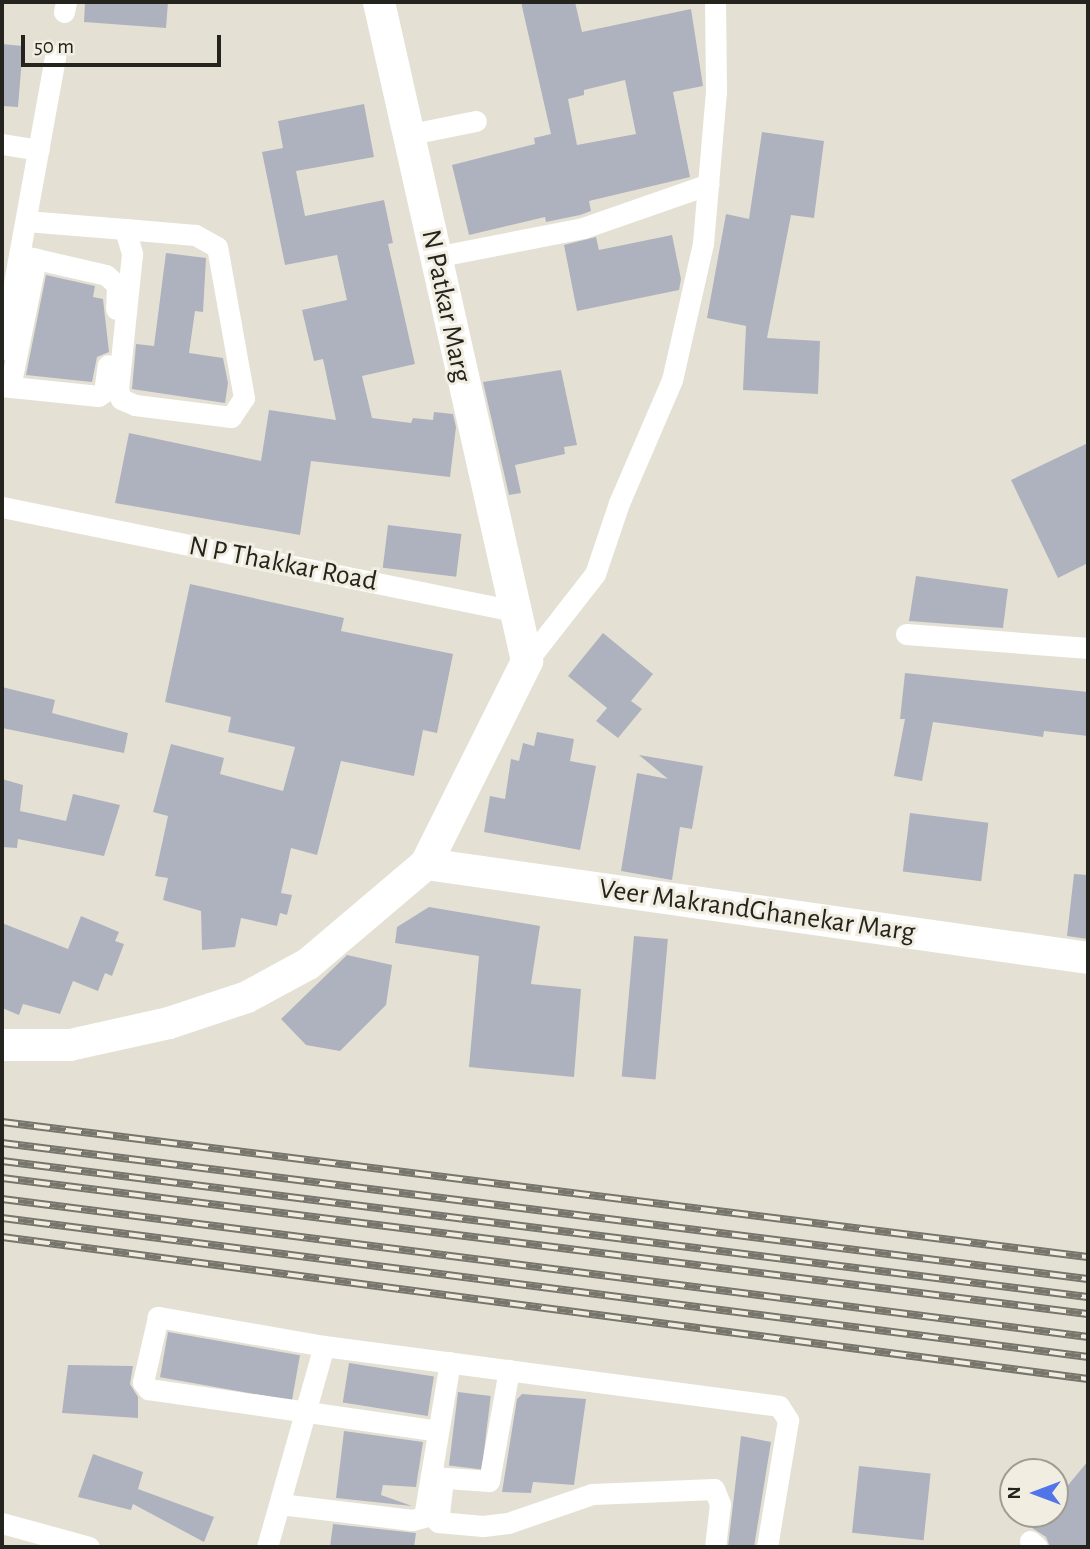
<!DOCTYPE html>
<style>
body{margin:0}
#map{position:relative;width:1090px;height:1549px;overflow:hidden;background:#e4e1d4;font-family:"Alegreya Sans",sans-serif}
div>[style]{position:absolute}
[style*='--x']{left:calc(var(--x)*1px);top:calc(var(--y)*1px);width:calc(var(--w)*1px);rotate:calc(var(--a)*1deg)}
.building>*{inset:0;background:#aeb2be;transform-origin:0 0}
.street>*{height:21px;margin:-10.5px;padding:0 10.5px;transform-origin:10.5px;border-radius:10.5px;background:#fff}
.secondary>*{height:32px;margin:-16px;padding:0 16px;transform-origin:16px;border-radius:16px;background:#fff}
.rail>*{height:8px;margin-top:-4px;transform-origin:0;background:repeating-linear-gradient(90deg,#f1eee1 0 16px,#77756c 0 32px);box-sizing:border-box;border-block:2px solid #77756c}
span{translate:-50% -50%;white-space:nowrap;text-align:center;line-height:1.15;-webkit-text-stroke:6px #f1eee1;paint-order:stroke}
.street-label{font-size:28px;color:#24231e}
.frame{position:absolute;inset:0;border:4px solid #24231e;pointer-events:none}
.north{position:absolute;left:999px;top:1458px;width:70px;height:70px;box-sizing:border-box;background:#f1eee1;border:2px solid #9f9d93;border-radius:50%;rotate:270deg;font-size:19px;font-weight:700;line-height:28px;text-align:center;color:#24231e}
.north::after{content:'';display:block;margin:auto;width:24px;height:32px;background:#5174e8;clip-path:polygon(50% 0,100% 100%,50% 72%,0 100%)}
.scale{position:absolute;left:21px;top:35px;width:200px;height:32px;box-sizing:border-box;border:4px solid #24231e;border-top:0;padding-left:9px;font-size:21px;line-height:24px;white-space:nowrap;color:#24231e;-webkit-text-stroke:5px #f1eee1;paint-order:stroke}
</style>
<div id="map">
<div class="building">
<div style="clip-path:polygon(85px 2px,168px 2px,166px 28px,84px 22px)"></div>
<div style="clip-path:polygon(evenodd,521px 2px,575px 2px,582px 32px,691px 9px,703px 86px,673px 92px,690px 177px,589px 201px,591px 211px,580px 215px,546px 222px,545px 217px,469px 235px,452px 165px,535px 144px,534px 138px,551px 134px,521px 2px,625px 80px,636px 134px,577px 145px,568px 99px,584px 95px,584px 90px,625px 80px)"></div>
<div style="clip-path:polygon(2px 44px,23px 46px,18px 107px,2px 106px)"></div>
<div style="clip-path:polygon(364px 104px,374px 157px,296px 171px,305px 216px,384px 200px,393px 243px,388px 244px,415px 364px,362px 376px,372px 418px,411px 423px,413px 418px,433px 420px,434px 412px,453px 414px,456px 427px,450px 477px,311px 461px,300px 535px,115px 503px,129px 433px,261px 461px,269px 410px,336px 420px,323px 359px,314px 361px,302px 310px,347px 300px,337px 255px,285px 265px,262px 152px,283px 148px,278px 121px)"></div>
<div style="clip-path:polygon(762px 132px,824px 141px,814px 218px,791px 215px,767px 338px,820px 341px,818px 394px,743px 390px,746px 326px,707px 318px,726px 214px,749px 219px)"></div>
<div style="clip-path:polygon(672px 235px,681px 279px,679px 290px,577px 311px,564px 245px,596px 237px,599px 250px)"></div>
<div style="clip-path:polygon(166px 253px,206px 258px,203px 312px,195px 311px,189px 353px,223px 358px,228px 383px,225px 403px,132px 389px,136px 344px,154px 346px)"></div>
<div style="clip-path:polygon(46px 275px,95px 286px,93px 297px,103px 299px,109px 352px,97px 357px,92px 382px,26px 375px)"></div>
<div style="clip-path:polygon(561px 370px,577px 445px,564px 447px,565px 454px,515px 465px,521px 493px,509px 495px,483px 382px)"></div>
<div style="clip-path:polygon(1088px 443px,1088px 563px,1058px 578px,1011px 480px)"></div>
<div style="left:388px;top:525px;width:74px;height:43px;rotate:7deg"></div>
<div style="clip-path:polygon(916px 576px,1008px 589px,1003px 628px,909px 621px)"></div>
<div style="clip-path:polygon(190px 584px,344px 618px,341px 631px,453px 654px,437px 733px,423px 730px,414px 776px,341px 761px,317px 855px,291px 848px,281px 893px,292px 895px,287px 915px,280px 913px,277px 926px,241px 918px,235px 947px,202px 950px,201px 911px,163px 900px,168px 878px,155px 876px,168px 816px,153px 812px,171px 744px,224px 758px,220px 774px,283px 791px,295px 747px,228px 732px,231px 717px,165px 702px)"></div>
<div style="clip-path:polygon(603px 633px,653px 674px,631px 701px,642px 709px,618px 738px,596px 721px,607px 708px,568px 676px)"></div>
<div style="clip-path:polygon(905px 673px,1088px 692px,1088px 736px,1044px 731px,1043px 737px,933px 722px,922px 781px,894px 776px,905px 719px,900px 719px)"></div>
<div style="clip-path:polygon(2px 687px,55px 700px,52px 713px,128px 733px,124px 753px,2px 728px)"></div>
<div style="clip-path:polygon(537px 732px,574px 739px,570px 761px,596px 766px,580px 850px,484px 832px,490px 796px,505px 799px,511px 759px,519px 761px,523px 743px,534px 746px)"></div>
<div style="clip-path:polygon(639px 755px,703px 766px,692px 829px,680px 827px,672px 880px,621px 871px,637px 773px,668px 779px)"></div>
<div style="clip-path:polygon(2px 779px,23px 785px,20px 811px,66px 821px,73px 794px,120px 805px,104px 856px,18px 839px,17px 848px,2px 847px)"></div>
<div style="left:910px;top:813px;width:79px;height:59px;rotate:7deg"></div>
<div style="clip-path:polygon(1074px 874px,1088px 875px,1088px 939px,1067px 936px)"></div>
<div style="clip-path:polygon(429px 907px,540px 926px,531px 984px,581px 989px,574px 1077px,469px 1067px,479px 956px,395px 943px,397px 927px)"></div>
<div style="clip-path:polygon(81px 916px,119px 932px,115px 941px,124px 944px,112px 976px,105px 973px,98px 991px,73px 981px,60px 1014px,23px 1004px,19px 1015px,2px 1008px,2px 923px,68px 949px)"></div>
<div style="left:634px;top:936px;width:34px;height:141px;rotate:5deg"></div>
<div style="clip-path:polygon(347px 955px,392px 965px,386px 1005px,340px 1051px,306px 1045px,281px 1019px)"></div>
<div style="left:168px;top:1332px;width:134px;height:46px;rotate:10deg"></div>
<div style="left:349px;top:1363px;width:86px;height:40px;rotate:9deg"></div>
<div style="clip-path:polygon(68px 1365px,133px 1366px,130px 1384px,138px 1397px,138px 1418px,62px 1413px)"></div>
<div style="left:458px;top:1392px;width:33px;height:74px;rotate:7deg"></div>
<div style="clip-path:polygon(522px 1394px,586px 1399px,574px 1485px,533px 1482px,531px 1493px,502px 1492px,517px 1399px)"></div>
<div style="clip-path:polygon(344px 1431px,423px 1442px,416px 1487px,383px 1485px,381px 1495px,412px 1506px,336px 1498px)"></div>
<div style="clip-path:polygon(741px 1436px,771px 1442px,754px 1547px,728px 1547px)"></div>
<div style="clip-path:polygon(93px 1454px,143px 1472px,138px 1489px,214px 1517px,204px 1542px,133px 1504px,131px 1510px,78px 1497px)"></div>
<div style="clip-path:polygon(1088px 1461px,1088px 1547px,1050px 1547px,1046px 1537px,1032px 1528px,1044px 1514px,1055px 1514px,1055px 1501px)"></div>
<div style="left:859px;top:1466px;width:72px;height:67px;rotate:6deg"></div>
<div style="clip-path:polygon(333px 1524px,416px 1533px,414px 1547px,330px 1547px)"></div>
</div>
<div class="street">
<div style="--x:64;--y:12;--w:10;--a:-79"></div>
<div style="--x:411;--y:134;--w:66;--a:-11.3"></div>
<div style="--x:2;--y:144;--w:37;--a:9"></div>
<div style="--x:26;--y:221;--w:99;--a:4.6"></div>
<div style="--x:125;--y:229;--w:26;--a:74"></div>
<div style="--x:132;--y:254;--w:136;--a:95.9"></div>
<div style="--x:118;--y:389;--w:10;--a:73"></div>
<div style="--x:121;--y:399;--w:15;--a:23"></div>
<div style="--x:135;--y:405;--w:97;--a:7.1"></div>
<div style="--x:231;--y:417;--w:23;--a:-56"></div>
<div style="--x:244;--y:398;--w:153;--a:-100.1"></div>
<div style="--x:217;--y:247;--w:25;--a:-151"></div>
<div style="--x:195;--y:235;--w:70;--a:-175.1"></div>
<div style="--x:19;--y:255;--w:89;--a:12.9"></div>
<div style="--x:106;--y:275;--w:15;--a:42"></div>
<div style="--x:117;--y:285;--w:24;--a:92"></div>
<div style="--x:435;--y:257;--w:151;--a:-11.1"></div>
<div style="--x:583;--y:228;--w:133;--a:-19.2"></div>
<div style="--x:2;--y:349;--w:298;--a:-79.7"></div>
<div style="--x:2;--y:386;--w:97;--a:5.9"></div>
<div style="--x:98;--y:396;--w:7;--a:-34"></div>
<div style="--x:104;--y:392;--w:27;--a:-82"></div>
<div style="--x:10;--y:387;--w:131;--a:-78.5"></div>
<div style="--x:2;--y:507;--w:522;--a:11.48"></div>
<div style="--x:906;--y:634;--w:183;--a:4.4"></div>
<div style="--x:527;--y:661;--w:110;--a:-52"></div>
<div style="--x:595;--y:574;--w:75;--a:-71.3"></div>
<div style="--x:619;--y:503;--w:134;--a:-66.7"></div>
<div style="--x:672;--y:380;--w:140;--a:-77.2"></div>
<div style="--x:703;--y:243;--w:152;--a:-85.1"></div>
<div style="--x:716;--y:92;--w:90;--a:-90.6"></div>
<div style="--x:324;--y:1346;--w:169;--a:-170.1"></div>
<div style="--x:158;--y:1317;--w:67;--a:103"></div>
<div style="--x:143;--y:1382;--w:9;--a:54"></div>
<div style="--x:148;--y:1389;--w:293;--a:8.2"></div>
<div style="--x:432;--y:1477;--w:57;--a:4"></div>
<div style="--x:489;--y:1481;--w:113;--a:-79.8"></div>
<div style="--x:443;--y:1479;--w:43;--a:96.6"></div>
<div style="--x:438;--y:1522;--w:45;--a:5.1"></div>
<div style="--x:483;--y:1526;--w:25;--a:-7"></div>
<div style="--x:508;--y:1523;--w:89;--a:-19"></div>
<div style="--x:592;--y:1494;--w:122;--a:-2.3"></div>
<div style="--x:714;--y:1489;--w:16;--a:68"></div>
<div style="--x:720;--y:1504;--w:43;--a:96.6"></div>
<div style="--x:280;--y:1504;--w:133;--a:6.9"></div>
<div style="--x:412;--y:1520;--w:12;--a:-14"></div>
<div style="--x:424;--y:1517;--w:157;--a:-80.5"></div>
<div style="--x:2;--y:1523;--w:90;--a:15.4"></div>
<div style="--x:1030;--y:1541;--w:9;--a:41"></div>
<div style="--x:267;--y:1547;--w:209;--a:-74.2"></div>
<div style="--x:324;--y:1346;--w:459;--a:7.5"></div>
<div style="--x:779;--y:1406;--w:17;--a:57"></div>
<div style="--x:788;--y:1420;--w:129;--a:99.4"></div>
</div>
<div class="secondary">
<div style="--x:426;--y:864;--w:669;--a:8.08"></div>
<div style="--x:2;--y:1045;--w:68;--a:0"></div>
<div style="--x:70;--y:1045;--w:101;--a:-12.5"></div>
<div style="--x:169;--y:1023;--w:82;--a:-18.4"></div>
<div style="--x:247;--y:997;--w:69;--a:-28.4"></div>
<div style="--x:308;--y:964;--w:155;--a:-40.3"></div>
<div style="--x:426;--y:864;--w:227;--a:-63.5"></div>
<div style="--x:527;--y:661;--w:675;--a:-102.66"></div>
</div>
<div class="rail">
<div style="--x:2;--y:1122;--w:1094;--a:7.09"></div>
<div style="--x:2;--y:1143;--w:1094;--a:7.14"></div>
<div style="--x:2;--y:1161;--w:1094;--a:7.14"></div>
<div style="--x:2;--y:1178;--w:1094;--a:7.14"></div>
<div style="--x:2;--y:1199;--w:1095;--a:7.24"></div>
<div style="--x:2;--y:1218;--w:1095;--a:7.29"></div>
<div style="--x:2;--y:1237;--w:1095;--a:7.45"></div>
</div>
<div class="street-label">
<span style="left:446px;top:306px;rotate:78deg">N Patkar Marg</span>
<span style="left:283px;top:564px;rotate:11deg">N P Thakkar Road</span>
<span style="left:757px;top:911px;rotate:8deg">Veer MakrandGhanekar Marg</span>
</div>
<div class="frame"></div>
<div class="north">N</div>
<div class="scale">50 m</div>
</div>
